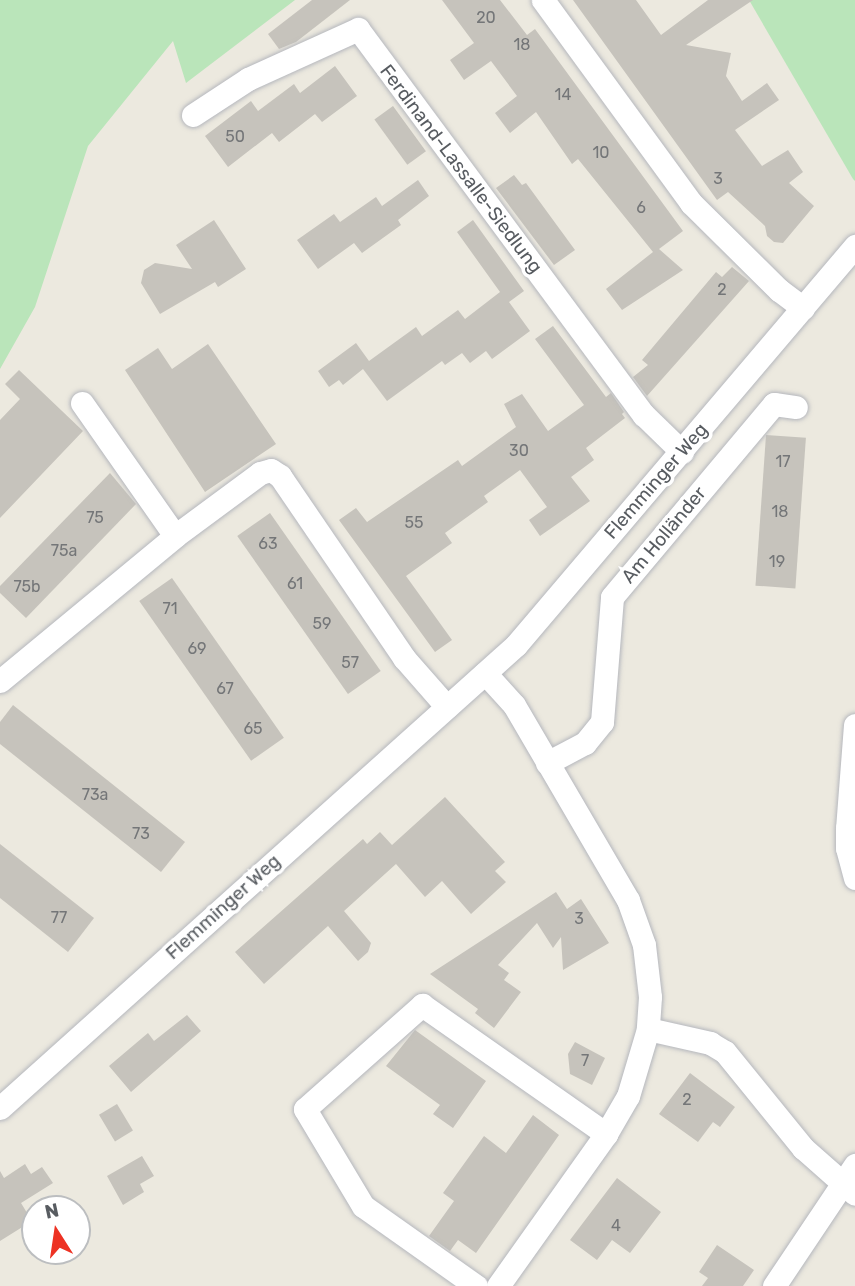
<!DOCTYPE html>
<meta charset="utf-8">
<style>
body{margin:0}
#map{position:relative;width:855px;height:1286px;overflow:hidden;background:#ece9df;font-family:Rubik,sans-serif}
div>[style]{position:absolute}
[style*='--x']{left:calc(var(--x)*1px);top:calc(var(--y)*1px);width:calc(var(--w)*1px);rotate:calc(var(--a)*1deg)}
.green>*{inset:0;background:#bae5ba}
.building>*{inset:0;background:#c6c3bc;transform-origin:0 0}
.roads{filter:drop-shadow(0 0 2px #b5b7bd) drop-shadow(0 0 2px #b5b7bd)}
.minor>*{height:23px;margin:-11.5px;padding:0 11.5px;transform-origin:11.5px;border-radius:11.5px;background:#fff}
span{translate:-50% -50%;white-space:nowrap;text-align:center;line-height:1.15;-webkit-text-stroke:7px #fff;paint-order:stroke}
.number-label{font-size:16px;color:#747678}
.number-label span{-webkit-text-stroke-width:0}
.street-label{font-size:19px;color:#585c61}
.north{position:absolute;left:21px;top:1195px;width:70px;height:70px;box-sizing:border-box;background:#fff;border:2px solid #bcbec0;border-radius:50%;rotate:348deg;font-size:19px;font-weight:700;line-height:28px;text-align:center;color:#585c61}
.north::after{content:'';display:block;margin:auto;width:24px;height:32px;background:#ed3223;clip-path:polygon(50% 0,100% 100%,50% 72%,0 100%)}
</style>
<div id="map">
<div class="green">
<div style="clip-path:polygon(0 0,295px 0,186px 83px,173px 41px,88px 146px,35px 307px,0 369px)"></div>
<div style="clip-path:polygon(749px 0,855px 0,855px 181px,853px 179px)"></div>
</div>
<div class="building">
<div style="clip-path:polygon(312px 0,350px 0,296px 42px,279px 49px,268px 34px)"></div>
<div style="clip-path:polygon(442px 0,500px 0,527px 35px,535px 29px,683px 231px,659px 249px,683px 270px,622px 310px,606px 289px,653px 252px,578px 159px,572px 164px,536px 112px,510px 133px,495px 113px,517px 96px,491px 61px,464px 80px,450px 60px,474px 43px)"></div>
<div style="clip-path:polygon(573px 0,636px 0,661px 35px,708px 0,753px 0,686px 45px,731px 53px,726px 76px,742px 101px,767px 83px,779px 100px,735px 130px,762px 166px,788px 150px,803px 172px,789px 183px,814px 206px,783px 243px,774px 242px,767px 236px,765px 226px,728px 192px,717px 200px)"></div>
<div style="clip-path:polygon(335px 66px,357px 96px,322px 122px,315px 114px,279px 142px,272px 133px,228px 167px,205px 136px,251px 101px,258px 111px,294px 84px,300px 93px)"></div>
<div style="left:393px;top:106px;width:56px;height:23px;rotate:54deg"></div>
<div style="clip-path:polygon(514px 175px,522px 185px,526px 183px,575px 250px,554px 265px,496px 188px)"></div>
<div style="clip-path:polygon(418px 180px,429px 196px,398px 220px,401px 225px,362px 253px,354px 243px,318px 269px,297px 240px,334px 214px,340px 222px,376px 197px,382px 206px)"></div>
<div style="clip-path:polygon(214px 220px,246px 269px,218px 287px,215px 282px,160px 314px,141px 283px,144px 270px,155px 263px,192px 269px,176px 245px)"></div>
<div style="clip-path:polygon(473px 220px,524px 291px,509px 302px,530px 331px,492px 359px,486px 351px,470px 363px,462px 353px,445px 365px,442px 361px,387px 401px,363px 369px,343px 385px,339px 380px,329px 387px,318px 371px,356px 343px,369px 361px,416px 327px,422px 336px,458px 310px,465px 319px,500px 292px,457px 232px)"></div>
<div style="clip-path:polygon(732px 267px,749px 281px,647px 396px,633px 377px,648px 365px,642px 360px,716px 272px,722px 277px)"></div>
<div style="clip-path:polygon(553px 326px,606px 397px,611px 393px,624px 412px,622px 414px,625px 418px,586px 448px,594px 460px,571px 477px,590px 501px,540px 536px,529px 520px,547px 507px,520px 470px,484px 496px,488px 502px,445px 533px,452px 543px,406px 576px,452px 640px,435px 652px,339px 520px,356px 508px,367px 522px,458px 460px,462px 466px,516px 427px,504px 404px,522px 394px,548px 431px,584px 405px,535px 339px)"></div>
<div style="clip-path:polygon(208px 344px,276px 444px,205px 492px,125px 370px,158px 348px,172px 369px)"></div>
<div style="clip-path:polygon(19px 370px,83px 431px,0 518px,0 420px,20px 399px,5px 384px)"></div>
<div style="left:766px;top:435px;width:40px;height:151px;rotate:4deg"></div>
<div style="clip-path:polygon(110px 473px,136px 504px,26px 618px,0 593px,0 586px)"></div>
<div style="left:270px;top:513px;width:193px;height:40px;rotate:55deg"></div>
<div style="left:172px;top:578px;width:195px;height:40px;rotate:55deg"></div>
<div style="clip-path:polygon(13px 705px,185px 842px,161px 872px,0 744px,0 722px)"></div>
<div style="clip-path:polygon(445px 797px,505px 862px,495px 871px,506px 882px,471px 914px,442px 881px,425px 897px,396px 864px,344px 911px,371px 943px,368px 952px,358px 961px,328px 926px,264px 984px,235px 952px,363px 839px,367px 844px,380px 832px,392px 845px)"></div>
<div style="clip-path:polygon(0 844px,94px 918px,68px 952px,0 898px)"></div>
<div style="clip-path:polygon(556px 892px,567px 909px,581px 899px,609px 943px,563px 970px,561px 937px,553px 948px,537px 923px,498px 965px,509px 973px,504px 980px,521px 992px,494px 1028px,475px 1013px,478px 1009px,430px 974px)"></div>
<div style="clip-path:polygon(187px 1015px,201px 1031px,131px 1092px,109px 1066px,148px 1033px,154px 1041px)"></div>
<div style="clip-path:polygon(415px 1030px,486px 1081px,453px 1128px,433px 1114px,440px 1105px,386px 1066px)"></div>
<div style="clip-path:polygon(575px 1042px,605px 1058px,592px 1085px,570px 1074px,568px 1054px)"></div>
<div style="clip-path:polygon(690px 1073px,735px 1107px,720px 1127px,713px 1122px,698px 1142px,659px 1114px)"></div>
<div style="left:117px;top:1104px;width:31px;height:21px;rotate:59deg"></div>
<div style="clip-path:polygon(533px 1115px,559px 1135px,476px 1253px,458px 1240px,450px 1251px,429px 1236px,454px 1201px,443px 1193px,484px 1136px,506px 1153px)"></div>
<div style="clip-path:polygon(142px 1156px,154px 1176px,140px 1184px,144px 1192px,123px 1205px,107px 1176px)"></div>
<div style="clip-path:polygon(25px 1164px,31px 1174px,42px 1167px,53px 1183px,21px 1203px,32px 1221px,0 1241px,0 1171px,4px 1178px)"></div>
<div style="clip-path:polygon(617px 1178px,661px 1212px,630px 1253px,612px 1240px,597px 1260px,570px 1240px)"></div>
<div style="clip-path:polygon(717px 1245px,754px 1270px,743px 1286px,702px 1286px,708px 1278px,699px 1272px)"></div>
</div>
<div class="roads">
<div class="minor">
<div style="--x:543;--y:0;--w:251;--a:53.9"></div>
<div style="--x:691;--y:203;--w:124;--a:44.7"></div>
<div style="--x:779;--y:290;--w:30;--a:37"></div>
<div style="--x:193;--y:115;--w:66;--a:-33.2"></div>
<div style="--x:248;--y:79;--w:121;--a:-24.4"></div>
<div style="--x:358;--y:29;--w:480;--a:53.5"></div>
<div style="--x:644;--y:415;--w:53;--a:44.2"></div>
<div style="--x:82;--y:403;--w:162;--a:55"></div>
<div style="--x:485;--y:673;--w:43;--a:47.8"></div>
<div style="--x:514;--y:705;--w:226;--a:59.7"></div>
<div style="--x:628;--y:900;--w:48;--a:70.4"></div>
<div style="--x:644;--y:945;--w:52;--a:83.4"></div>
<div style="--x:650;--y:997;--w:32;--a:94"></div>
<div style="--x:648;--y:1029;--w:70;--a:106.6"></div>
<div style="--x:628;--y:1096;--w:44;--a:120.1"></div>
<div style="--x:606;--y:1134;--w:186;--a:125.4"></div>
<div style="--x:0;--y:681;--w:227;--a:-39.6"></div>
<div style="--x:175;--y:536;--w:106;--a:-36.5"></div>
<div style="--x:260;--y:473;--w:11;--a:-15"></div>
<div style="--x:271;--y:470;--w:11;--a:34"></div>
<div style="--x:280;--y:476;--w:220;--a:55.7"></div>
<div style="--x:404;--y:658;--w:65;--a:48.7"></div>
<div style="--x:855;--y:725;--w:103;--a:94.4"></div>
<div style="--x:847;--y:828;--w:20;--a:90"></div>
<div style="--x:847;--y:848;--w:31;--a:75"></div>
<div style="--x:547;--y:763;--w:43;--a:-27.8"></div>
<div style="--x:585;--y:743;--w:27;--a:-51"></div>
<div style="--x:602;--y:722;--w:125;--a:-85.4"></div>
<div style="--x:612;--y:597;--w:252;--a:-50"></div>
<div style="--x:774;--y:404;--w:22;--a:8"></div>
<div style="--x:648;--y:1029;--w:64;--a:12.7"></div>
<div style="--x:710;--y:1043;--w:17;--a:31"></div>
<div style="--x:725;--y:1052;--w:124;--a:50.9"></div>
<div style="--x:803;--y:1148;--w:69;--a:41.5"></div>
<div style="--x:0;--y:1108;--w:693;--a:-41.9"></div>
<div style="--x:516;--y:645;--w:524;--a:-49.65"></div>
<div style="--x:476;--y:1286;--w:138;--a:-144.7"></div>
<div style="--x:363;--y:1206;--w:113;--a:-120.9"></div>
<div style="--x:305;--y:1109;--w:157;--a:-41.6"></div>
<div style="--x:422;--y:1005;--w:225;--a:35"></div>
<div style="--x:774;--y:1286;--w:146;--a:-56.2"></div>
</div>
</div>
<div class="number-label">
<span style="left:486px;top:18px">20</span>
<span style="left:522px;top:45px">18</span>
<span style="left:563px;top:95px">14</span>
<span style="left:235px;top:137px">50</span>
<span style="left:601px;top:153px">10</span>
<span style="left:718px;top:179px">3</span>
<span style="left:641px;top:208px">6</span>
<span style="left:722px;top:290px">2</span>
<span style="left:519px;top:451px">30</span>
<span style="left:783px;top:462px">17</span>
<span style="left:780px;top:512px">18</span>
<span style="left:95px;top:518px">75</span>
<span style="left:414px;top:523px">55</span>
<span style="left:268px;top:544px">63</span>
<span style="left:64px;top:551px">75a</span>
<span style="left:777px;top:562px">19</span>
<span style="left:295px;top:584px">61</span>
<span style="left:27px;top:587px">75b</span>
<span style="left:170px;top:609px">71</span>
<span style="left:322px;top:624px">59</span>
<span style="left:197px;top:649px">69</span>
<span style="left:350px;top:663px">57</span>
<span style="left:225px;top:689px">67</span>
<span style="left:253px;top:729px">65</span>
<span style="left:95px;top:795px">73a</span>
<span style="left:141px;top:834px">73</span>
<span style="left:59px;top:918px">77</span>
<span style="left:579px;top:919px">3</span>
<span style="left:585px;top:1061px">7</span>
<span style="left:687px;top:1100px">2</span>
<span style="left:616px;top:1226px">4</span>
</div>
<div class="street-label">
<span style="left:461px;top:169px;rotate:53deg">Ferdinand-Lassalle-Siedlung</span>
<span style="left:656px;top:481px;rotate:-49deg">Flemminger Weg</span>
<span style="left:664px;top:535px;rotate:-50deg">Am Holländer</span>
<span style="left:223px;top:907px;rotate:-42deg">Flemminger Weg</span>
</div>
<div class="north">N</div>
</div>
